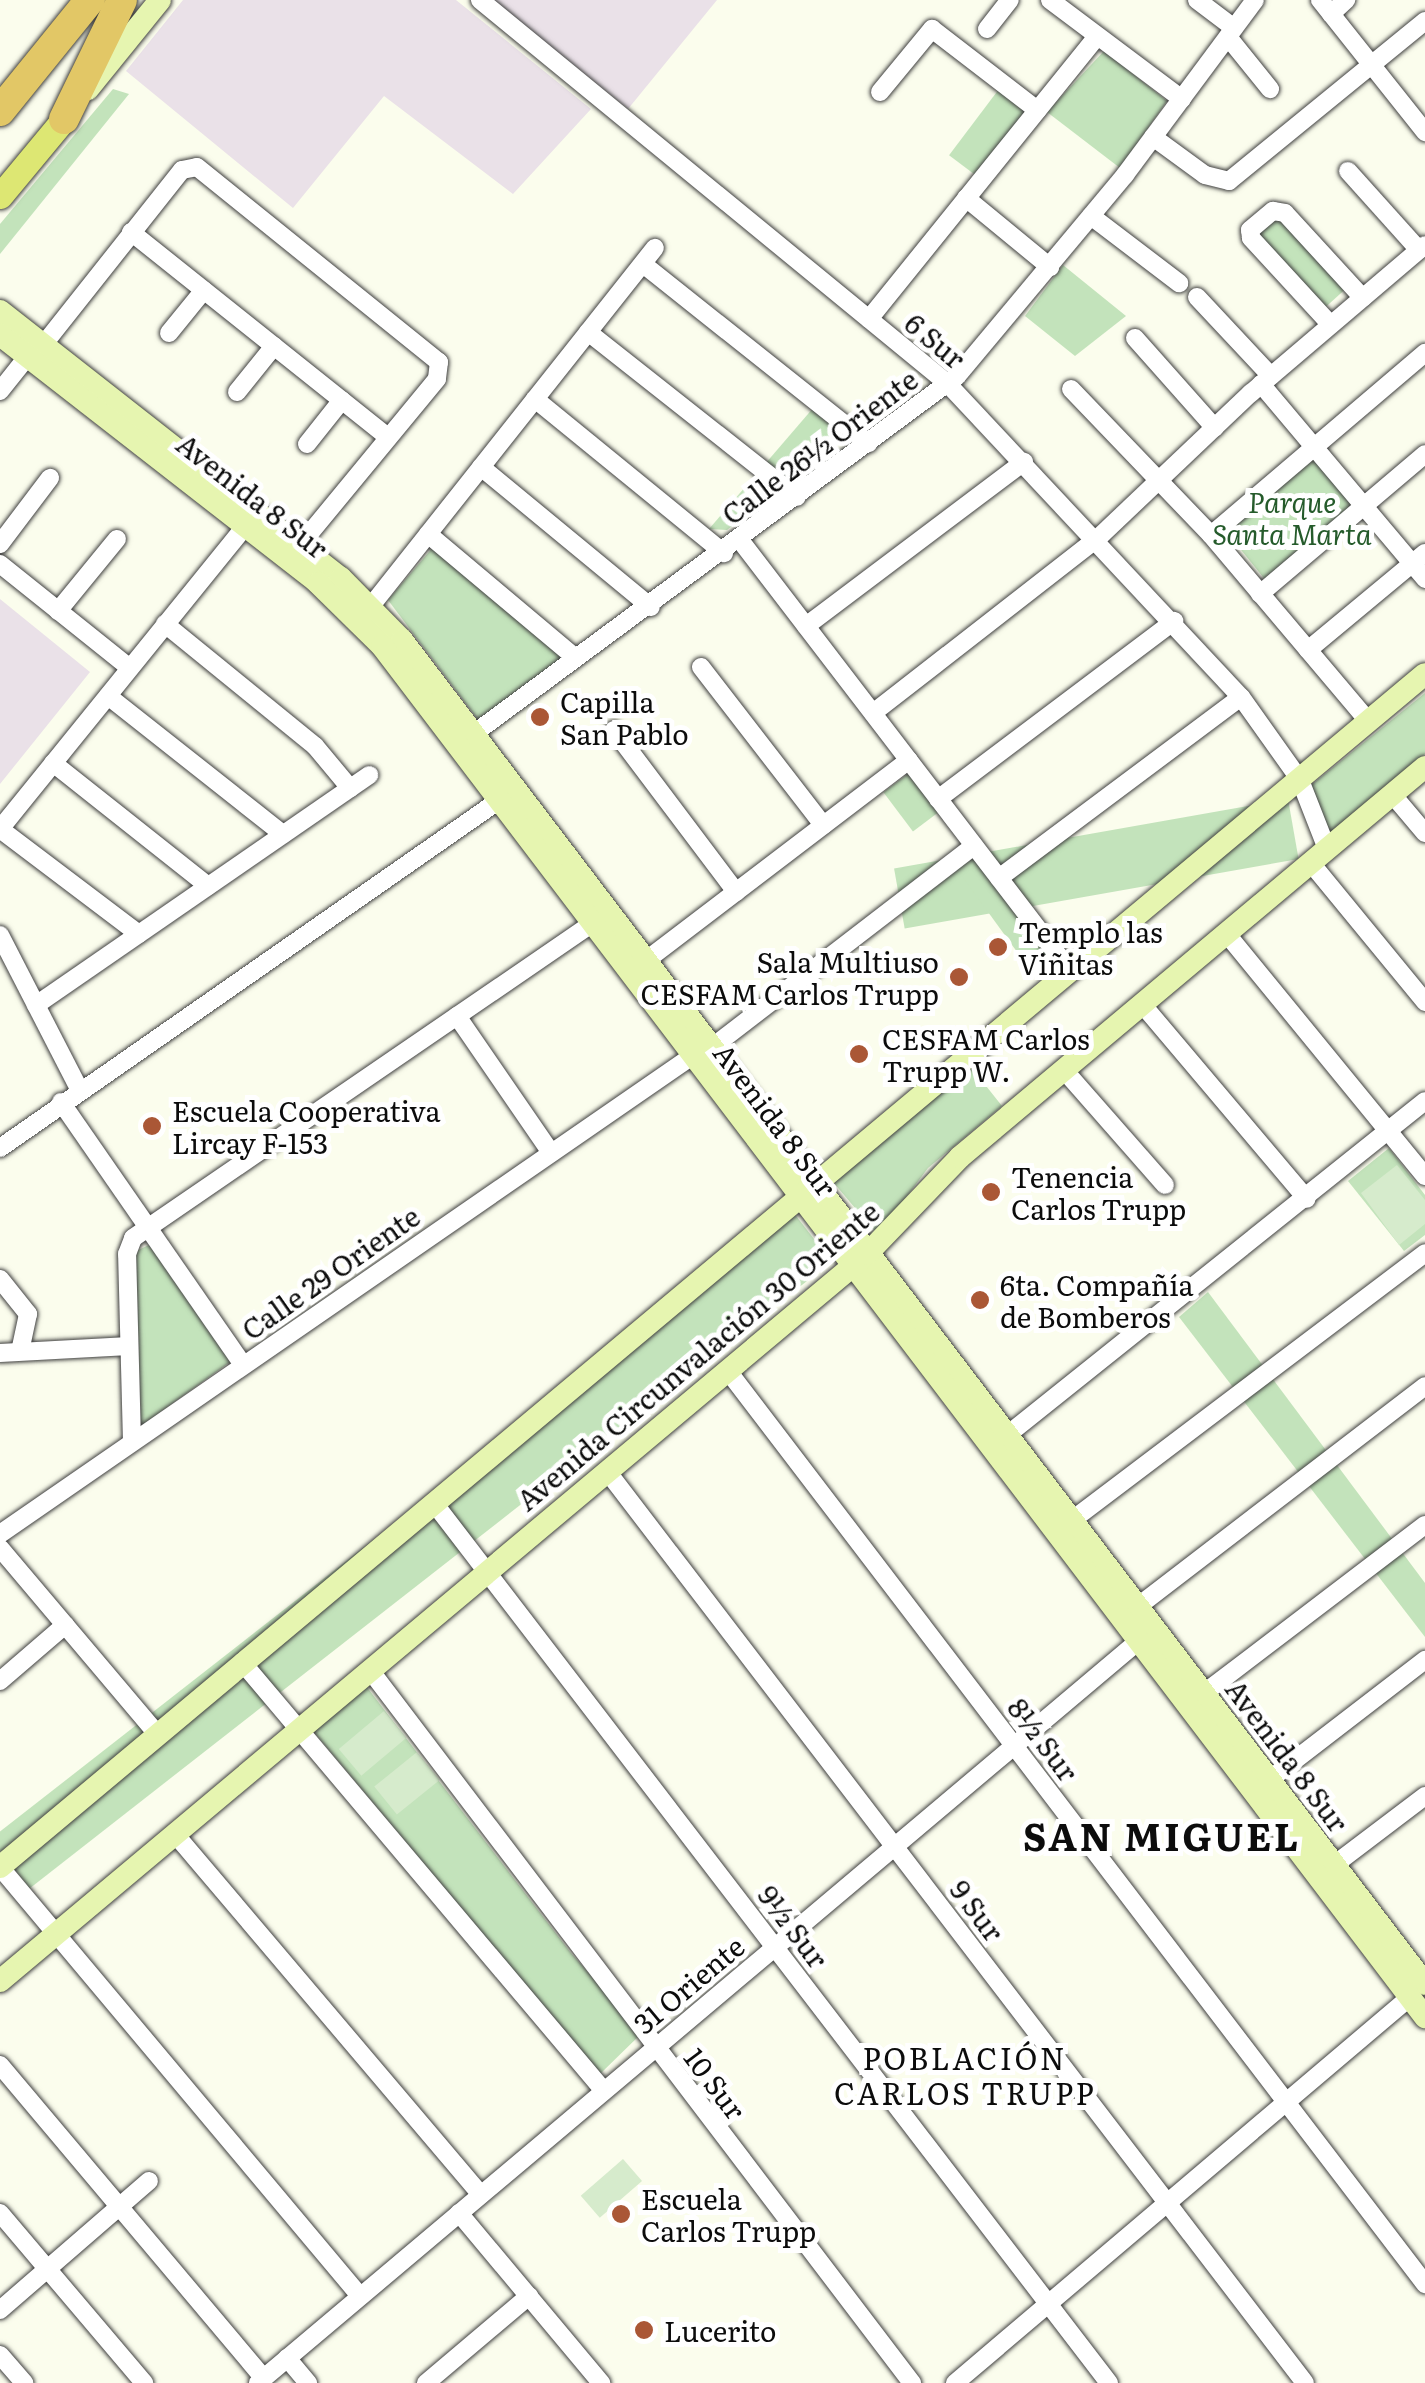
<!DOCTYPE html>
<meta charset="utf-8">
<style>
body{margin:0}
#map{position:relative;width:1425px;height:2383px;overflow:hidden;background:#fbfded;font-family:Literata,serif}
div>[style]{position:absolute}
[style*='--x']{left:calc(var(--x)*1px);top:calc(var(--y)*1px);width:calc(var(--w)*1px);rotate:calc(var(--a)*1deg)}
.industrial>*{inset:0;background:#eae1e8}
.green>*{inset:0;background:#c3e3bb;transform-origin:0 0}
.pitch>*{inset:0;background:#d6ebcc;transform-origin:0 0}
.roads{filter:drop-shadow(0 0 2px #3f3f3f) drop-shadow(0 0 2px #3f3f3f)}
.street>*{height:18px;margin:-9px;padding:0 9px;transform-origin:9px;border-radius:9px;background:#fff}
.secondary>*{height:22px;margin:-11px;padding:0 11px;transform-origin:11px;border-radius:11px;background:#e6f5b0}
.primary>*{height:25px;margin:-12.5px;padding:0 12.5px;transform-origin:12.5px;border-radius:12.5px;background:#dde773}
.highway>*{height:30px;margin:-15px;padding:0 15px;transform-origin:15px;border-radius:15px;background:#e2c766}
.dots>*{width:28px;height:28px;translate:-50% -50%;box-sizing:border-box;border:5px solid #fff;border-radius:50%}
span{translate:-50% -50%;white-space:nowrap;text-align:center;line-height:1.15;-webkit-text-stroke:10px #fff;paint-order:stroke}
.street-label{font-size:28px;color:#0c0c0c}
.park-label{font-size:28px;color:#255b2b;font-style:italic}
.poi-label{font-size:28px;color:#0c0c0c}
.left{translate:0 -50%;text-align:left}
.right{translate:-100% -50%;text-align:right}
.neighbourhood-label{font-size:30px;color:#0c0c0c;letter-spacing:2.5px}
.district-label{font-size:38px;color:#0c0c0c;font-weight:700;letter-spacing:2.5px}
</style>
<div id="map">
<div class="industrial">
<div style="clip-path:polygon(183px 0,456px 0,591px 109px,513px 194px,384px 96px,293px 208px,126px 71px)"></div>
<div style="clip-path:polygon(493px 0,717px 0,628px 109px)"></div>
<div style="clip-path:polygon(0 599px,90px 672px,0 784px)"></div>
</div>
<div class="green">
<div style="clip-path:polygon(1104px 51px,1167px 101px,1120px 168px,1047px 112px)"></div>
<div style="clip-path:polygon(113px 89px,129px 94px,0 254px,0 224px)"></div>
<div style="left:999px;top:89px;width:35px;height:83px;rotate:37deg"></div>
<div style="left:1276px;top:209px;width:106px;height:35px;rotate:48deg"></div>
<div style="clip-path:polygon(1063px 265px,1126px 316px,1075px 356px,1025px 316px)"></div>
<div style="clip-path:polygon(814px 407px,848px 436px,727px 530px,709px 529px)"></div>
<div style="left:1313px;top:456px;width:65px;height:115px;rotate:51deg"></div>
<div style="clip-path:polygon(434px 546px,564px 656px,479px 721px,388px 600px)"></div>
<div style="clip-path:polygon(1425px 693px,1425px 754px,1328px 836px,1310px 786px)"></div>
<div style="left:909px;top:773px;width:49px;height:32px;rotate:53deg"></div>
<div style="left:1288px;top:799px;width:61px;height:400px;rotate:80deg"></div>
<div style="left:978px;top:854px;width:130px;height:26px;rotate:54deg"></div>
<div style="clip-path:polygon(971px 1067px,1002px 1106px,928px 1168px,878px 1235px,833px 1182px)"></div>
<div style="clip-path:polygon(1389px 1148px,1425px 1195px,1425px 1235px,1404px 1251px,1348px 1181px)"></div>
<div style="left:793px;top:1212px;width:63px;height:1018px;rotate:52deg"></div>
<div style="clip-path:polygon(149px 1245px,230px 1362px,141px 1426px,136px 1251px)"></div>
<div style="clip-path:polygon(1208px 1292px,1425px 1583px,1425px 1637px,1179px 1317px)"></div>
<div style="clip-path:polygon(366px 1686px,571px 1953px,642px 2033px,600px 2074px,313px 1731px)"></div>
</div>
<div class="pitch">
<div style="clip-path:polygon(1397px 1165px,1425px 1200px,1425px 1224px,1399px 1245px,1361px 1193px)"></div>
<div style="left:384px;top:1711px;width:35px;height:59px;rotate:50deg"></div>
<div style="left:417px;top:1752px;width:36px;height:55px;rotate:51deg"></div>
<div style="left:623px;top:2159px;width:29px;height:56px;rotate:49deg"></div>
</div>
<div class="roads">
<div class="street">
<div style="--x:480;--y:0;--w:604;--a:39.36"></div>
<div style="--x:947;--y:383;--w:430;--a:46.9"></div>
<div style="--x:1241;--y:697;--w:102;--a:54.6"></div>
<div style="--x:1300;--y:780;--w:74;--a:68.6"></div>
<div style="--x:1050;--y:0;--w:165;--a:36.9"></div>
<div style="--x:1197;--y:0;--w:46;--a:37.1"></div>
<div style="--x:1320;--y:0;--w:169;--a:51.5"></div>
<div style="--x:1331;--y:14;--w:21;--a:-43"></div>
<div style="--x:987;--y:29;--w:37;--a:-52"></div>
<div style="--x:1228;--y:37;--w:67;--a:51.1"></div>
<div style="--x:880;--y:92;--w:82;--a:-50.5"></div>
<div style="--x:932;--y:29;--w:133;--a:37.6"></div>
<div style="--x:1153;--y:137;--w:64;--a:36.2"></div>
<div style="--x:1205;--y:175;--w:25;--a:14"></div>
<div style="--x:1229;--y:181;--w:253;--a:-39.2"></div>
<div style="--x:1348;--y:171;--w:106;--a:48.1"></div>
<div style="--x:966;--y:198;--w:109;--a:39.4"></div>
<div style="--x:1091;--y:216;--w:111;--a:37.3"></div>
<div style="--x:131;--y:232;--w:329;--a:38.6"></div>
<div style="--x:643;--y:264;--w:288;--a:38.5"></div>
<div style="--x:1197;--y:297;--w:108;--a:46.9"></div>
<div style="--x:869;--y:319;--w:363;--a:-51.1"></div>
<div style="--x:1330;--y:324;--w:117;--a:-132.6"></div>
<div style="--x:1251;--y:238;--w:8;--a:-97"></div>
<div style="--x:1250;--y:230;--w:30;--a:-40"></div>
<div style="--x:1273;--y:211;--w:12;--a:9"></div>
<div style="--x:1285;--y:213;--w:115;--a:47.5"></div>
<div style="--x:588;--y:332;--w:266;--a:38.3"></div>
<div style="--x:169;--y:333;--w:55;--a:-50.9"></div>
<div style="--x:1135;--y:338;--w:120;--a:48.4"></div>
<div style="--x:44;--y:344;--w:222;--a:-51.6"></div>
<div style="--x:182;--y:170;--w:15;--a:-11"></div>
<div style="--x:197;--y:167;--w:311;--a:38.9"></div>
<div style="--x:439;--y:362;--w:17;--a:97"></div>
<div style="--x:437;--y:379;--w:215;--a:129.5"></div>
<div style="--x:1261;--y:384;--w:255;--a:49.9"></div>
<div style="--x:1071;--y:389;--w:202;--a:46.2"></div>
<div style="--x:1211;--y:535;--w:245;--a:49.8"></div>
<div style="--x:0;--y:391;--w:43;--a:-51.5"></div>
<div style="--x:237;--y:392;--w:59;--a:-51.2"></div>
<div style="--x:535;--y:399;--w:244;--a:39.2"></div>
<div style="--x:307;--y:444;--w:56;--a:-51.5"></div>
<div style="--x:481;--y:467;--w:220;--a:39.5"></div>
<div style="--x:428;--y:534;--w:193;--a:40"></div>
<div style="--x:1211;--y:535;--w:281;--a:-40.4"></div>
<div style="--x:740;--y:540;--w:544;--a:52.54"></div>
<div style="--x:0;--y:544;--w:83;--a:-52.9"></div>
<div style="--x:0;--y:564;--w:166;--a:38.7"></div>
<div style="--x:1260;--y:594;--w:216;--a:-40.3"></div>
<div style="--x:371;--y:606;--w:457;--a:-51.6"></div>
<div style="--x:58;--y:611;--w:93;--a:-50.7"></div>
<div style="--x:165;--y:624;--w:193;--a:39.1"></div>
<div style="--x:315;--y:746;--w:55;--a:50.2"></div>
<div style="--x:806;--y:626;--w:273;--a:-37"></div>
<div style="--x:1308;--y:650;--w:152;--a:-39.7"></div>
<div style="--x:701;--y:667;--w:200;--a:52.3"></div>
<div style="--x:108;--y:696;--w:223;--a:38.3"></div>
<div style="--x:873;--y:713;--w:285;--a:-37.9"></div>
<div style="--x:1098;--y:538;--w:211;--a:-43.5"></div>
<div style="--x:1251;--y:393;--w:228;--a:-40.4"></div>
<div style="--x:614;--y:730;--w:203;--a:53"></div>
<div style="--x:472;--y:735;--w:603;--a:-36.51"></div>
<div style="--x:957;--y:376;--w:262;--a:-50.1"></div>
<div style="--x:1125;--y:175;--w:218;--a:-53.4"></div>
<div style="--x:53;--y:763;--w:198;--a:38.4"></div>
<div style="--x:1392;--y:794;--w:51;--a:49.8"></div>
<div style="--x:938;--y:799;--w:296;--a:-37"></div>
<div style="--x:0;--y:829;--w:390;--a:-51"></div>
<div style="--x:0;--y:829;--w:174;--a:37.1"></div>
<div style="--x:1311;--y:863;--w:180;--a:50.6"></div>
<div style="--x:999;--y:878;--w:302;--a:-36.8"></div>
<div style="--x:1226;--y:933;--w:314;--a:50.7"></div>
<div style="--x:0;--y:935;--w:173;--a:62.8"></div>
<div style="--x:644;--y:962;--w:333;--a:-37.3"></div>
<div style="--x:1142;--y:1004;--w:255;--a:49.8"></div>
<div style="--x:36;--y:1005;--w:405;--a:-34.6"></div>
<div style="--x:457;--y:1016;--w:166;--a:55.5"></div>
<div style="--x:710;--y:1049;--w:333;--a:-37.6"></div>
<div style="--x:1064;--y:1070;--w:153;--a:48.7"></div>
<div style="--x:61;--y:1102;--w:320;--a:55.3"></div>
<div style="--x:0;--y:1148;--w:619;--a:-34.87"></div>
<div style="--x:0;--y:1279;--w:45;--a:51.3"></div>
<div style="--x:28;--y:1314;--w:35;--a:102"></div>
<div style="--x:0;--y:1353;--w:129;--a:-3.1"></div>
<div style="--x:728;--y:1371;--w:1149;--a:52.64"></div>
<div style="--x:1006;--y:1436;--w:536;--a:-38.64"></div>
<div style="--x:132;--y:1442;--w:188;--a:-91.5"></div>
<div style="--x:127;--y:1254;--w:17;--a:-69"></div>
<div style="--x:133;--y:1238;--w:554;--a:-34.41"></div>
<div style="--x:607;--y:1471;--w:1148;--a:52.57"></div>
<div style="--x:434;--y:1503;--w:1109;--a:52.51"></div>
<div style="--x:1071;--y:1521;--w:444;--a:-37.1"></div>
<div style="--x:0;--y:1534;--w:841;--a:-34.63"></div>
<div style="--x:0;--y:1548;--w:243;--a:49.8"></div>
<div style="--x:1128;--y:1614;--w:374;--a:-37.5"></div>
<div style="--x:242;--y:1662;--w:561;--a:49.84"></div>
<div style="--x:370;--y:1670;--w:896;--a:52.76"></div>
<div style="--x:0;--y:1681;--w:86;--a:-40.7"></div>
<div style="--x:1203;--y:1694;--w:279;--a:-37.3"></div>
<div style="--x:1269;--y:1780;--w:197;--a:-37.6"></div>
<div style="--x:175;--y:1834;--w:473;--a:49.7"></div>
<div style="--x:1334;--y:1865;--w:114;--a:-37.2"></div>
<div style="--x:0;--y:1867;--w:560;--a:50"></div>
<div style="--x:0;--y:2065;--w:409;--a:49.9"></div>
<div style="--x:0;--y:2213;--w:223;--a:49.7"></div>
<div style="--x:459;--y:2213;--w:222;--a:50.1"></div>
<div style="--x:0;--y:2310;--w:197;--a:-40.9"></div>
<div style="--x:0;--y:2355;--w:37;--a:49"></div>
<div style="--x:287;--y:2358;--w:33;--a:50"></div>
<div style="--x:258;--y:2383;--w:1164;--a:-40.12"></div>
<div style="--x:426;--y:2383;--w:135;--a:-40.2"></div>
<div style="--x:955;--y:2383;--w:597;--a:-40.31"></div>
</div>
<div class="secondary">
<div style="--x:88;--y:89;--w:114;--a:-51"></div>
<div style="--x:0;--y:311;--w:433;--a:38.1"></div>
<div style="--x:341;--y:578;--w:87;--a:45.5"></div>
<div style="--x:402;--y:640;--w:1689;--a:52.72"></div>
<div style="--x:0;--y:335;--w:403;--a:37.9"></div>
<div style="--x:318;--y:583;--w:90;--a:44.5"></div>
<div style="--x:382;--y:646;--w:1723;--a:52.74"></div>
<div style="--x:0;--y:1867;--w:1858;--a:-39.94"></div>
<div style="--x:0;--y:1981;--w:1131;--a:-39.98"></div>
<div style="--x:867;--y:1254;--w:134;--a:-46.2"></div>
<div style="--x:960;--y:1157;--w:607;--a:-39.99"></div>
</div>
<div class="primary">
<div style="--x:0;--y:196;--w:100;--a:-50.3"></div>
</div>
<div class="highway">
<div style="--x:0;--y:111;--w:143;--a:-51"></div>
<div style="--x:64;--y:119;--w:132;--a:-64"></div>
</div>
</div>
<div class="dots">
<div style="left:540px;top:717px;background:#aa5736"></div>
<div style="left:998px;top:947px;background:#aa5736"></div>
<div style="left:959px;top:977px;background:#aa5736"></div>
<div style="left:859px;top:1054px;background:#aa5736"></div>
<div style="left:152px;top:1126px;background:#aa5736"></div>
<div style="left:991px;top:1192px;background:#aa5736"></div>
<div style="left:980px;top:1300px;background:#aa5736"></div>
<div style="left:621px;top:2214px;background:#aa5736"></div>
<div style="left:644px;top:2330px;background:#aa5736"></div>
</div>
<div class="street-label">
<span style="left:936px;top:340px;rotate:40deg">6 Sur</span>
<span style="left:819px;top:446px;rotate:-37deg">Calle 26½ Oriente</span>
<span style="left:253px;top:495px;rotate:38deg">Avenida 8 Sur</span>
<span style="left:776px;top:1119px;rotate:53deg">Avenida 8 Sur</span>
<span style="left:330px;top:1272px;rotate:-35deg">Calle 29 Oriente</span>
<span style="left:697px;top:1355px;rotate:-40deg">Avenida Circunvalación 30 Oriente</span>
<span style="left:1044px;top:1739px;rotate:53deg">8½ Sur</span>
<span style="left:1288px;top:1755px;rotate:53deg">Avenida 8 Sur</span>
<span style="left:978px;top:1910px;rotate:53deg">9 Sur</span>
<span style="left:794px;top:1926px;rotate:53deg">9½ Sur</span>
<span style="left:688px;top:1984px;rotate:-40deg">31 Oriente</span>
<span style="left:716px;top:2083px;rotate:53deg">10 Sur</span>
</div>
<div class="park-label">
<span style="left:1292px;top:517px">Parque<br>Santa Marta</span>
</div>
<div class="poi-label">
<span class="left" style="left:560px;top:717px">Capilla<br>San Pablo</span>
<span class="left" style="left:1018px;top:947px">Templo las<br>Viñitas</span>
<span class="right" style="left:939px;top:977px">Sala Multiuso<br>CESFAM Carlos Trupp</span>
<span class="left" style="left:882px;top:1054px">CESFAM Carlos<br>Trupp W.</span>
<span class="left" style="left:172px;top:1126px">Escuela Cooperativa<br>Lircay F-153</span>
<span class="left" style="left:1011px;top:1192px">Tenencia<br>Carlos Trupp</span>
<span class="left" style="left:1000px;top:1300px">6ta. Compañía<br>de Bomberos</span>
<span class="left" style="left:641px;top:2214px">Escuela<br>Carlos Trupp</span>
<span class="left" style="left:664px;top:2330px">Lucerito</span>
</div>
<div class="neighbourhood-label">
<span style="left:965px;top:2074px">POBLACIÓN<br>CARLOS TRUPP</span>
</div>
<div class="district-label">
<span style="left:1162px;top:1835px">SAN MIGUEL</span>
</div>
</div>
